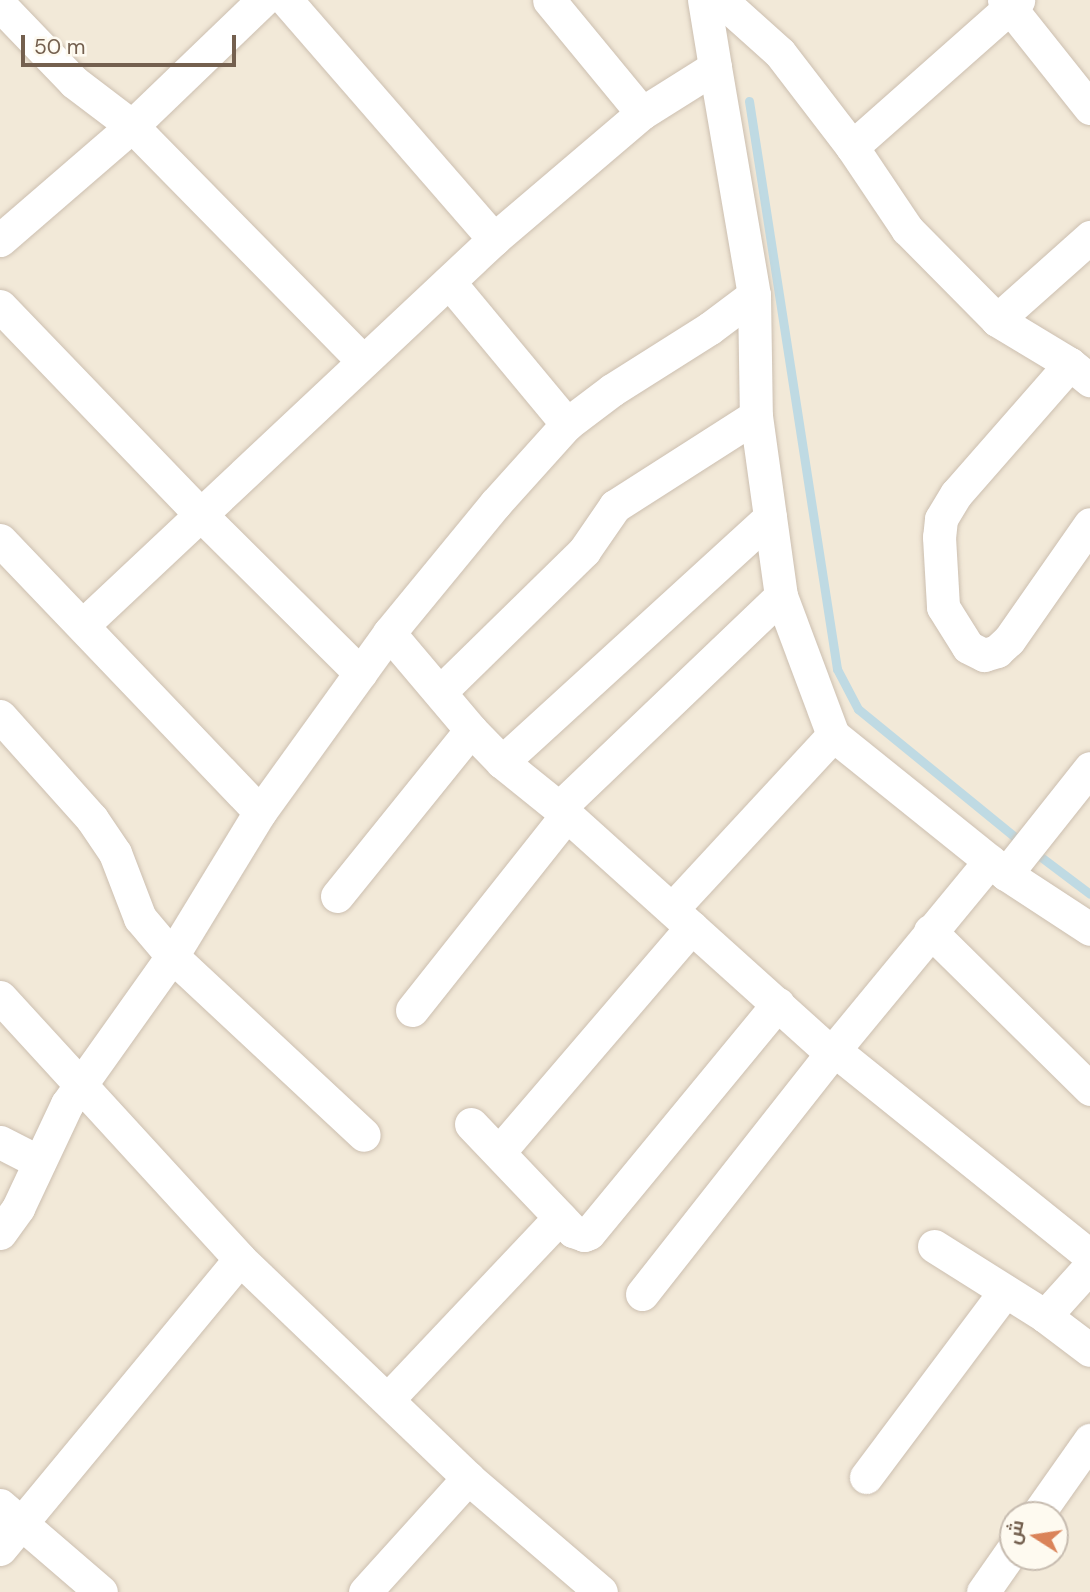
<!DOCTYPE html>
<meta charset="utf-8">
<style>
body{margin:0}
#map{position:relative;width:1090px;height:1592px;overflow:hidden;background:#fbf6e9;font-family:"DM Sans",Cairo,sans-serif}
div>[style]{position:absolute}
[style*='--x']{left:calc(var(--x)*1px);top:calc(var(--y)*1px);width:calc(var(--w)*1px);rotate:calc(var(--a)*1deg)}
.residential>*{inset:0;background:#f2e9d8}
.stream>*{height:9px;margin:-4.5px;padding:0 4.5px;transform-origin:4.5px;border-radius:4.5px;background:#bfdae3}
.roads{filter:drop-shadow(0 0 2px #ccbfb0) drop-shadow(0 0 2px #ccbfb0)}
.street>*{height:33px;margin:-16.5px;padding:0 16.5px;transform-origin:16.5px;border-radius:16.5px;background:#fff}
span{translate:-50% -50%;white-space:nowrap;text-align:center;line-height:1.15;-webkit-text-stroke:7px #fefaf0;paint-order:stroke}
.north{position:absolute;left:999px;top:1501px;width:70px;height:70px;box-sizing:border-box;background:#fefaf0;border:2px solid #c7bcb0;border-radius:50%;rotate:282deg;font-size:19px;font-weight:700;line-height:28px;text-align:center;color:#74604f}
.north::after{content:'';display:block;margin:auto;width:24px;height:32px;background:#da8359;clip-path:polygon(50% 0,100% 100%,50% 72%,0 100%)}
.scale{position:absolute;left:21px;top:35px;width:215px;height:32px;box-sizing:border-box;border:4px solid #74604f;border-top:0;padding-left:9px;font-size:21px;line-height:24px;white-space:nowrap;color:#74604f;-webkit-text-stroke:5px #fefaf0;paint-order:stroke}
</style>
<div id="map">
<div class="residential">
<div style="clip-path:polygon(evenodd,0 0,1090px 0,1090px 1592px,0 1592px,0 0,1013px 1515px,1055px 1515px,1055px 1557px,1013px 1557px,1013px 1515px)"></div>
</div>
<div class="stream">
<div style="--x:749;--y:101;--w:575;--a:81.19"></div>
<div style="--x:837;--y:669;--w:45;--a:62.3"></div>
<div style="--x:858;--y:709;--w:210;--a:39.2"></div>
<div style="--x:1033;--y:851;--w:71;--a:37"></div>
</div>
<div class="roads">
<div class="street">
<div style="--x:286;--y:0;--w:317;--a:49"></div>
<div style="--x:721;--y:0;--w:79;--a:41.9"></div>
<div style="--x:780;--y:53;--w:118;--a:52.5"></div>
<div style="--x:852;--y:147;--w:99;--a:56.1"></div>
<div style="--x:907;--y:229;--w:128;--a:45.3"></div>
<div style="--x:997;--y:320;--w:85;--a:31.1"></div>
<div style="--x:1070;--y:364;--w:26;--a:39"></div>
<div style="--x:1004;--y:0;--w:138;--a:51.5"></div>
<div style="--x:0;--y:5;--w:107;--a:46.1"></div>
<div style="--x:74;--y:82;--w:73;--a:37.2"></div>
<div style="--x:132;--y:126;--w:328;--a:45.5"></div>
<div style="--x:715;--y:67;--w:231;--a:80.3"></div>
<div style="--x:754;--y:295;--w:121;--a:89.1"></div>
<div style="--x:756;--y:416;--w:182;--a:82.1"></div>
<div style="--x:781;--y:596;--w:148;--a:69.5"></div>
<div style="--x:833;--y:735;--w:222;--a:38.8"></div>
<div style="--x:1006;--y:874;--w:100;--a:33.2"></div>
<div style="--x:642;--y:113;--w:86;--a:-32.2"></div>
<div style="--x:715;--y:67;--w:68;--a:-99.3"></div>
<div style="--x:852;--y:147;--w:222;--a:-41.5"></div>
<div style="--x:0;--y:240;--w:174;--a:-40.8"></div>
<div style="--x:132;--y:126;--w:182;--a:-43.9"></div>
<div style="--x:449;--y:282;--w:185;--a:50.3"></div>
<div style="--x:0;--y:306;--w:289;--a:46.1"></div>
<div style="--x:200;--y:514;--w:226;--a:44.8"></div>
<div style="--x:997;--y:320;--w:125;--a:-41.7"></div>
<div style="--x:1070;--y:364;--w:173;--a:131.2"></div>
<div style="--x:956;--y:494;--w:29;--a:121"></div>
<div style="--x:941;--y:519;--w:18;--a:96"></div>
<div style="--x:939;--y:537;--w:70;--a:86.7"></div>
<div style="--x:943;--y:607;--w:47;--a:58"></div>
<div style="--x:968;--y:647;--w:18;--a:27"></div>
<div style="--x:984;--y:655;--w:14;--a:-17"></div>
<div style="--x:997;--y:651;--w:16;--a:-43"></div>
<div style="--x:1009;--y:640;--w:141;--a:-55.1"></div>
<div style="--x:0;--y:540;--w:376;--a:46.3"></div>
<div style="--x:83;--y:625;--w:564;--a:-43.2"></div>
<div style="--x:494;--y:239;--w:194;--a:-40.4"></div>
<div style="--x:642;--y:113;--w:146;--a:-129.5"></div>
<div style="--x:389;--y:633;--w:127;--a:49.8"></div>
<div style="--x:471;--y:730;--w:45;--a:45.9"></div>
<div style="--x:502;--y:762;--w:73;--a:38.9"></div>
<div style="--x:559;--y:808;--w:366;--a:42"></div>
<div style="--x:440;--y:692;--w:202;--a:-44.4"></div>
<div style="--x:584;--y:551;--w:55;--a:-55.4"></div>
<div style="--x:615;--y:506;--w:167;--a:-32.6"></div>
<div style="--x:0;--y:716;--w:138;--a:48.2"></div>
<div style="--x:92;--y:819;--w:41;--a:55.9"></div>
<div style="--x:115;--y:853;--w:70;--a:69"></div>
<div style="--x:140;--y:918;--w:50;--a:49.9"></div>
<div style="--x:172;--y:956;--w:262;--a:43"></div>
<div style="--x:502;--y:762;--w:363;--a:-42.4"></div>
<div style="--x:559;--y:808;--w:307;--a:-43.7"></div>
<div style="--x:1006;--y:874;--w:135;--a:-51.6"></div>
<div style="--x:337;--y:896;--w:213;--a:-51.1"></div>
<div style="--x:672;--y:909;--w:237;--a:-47.2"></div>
<div style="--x:930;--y:931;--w:225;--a:44.6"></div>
<div style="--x:0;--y:997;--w:355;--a:47.5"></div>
<div style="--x:240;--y:1259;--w:316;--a:43.8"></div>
<div style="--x:468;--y:1478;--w:175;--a:40.6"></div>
<div style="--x:412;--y:1010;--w:248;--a:-51.6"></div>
<div style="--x:834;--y:1050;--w:329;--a:38.8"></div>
<div style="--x:471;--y:1124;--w:148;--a:46.4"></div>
<div style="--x:573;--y:1231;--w:12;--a:20"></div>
<div style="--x:584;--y:1235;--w:5;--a:-22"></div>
<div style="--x:589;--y:1233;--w:297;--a:-50.5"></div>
<div style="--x:0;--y:1142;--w:44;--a:27.1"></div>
<div style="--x:499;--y:1152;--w:296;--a:-49.4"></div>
<div style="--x:0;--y:1233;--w:31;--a:-54"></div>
<div style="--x:18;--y:1208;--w:115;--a:-64.8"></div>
<div style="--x:67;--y:1104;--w:181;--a:-54.6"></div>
<div style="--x:172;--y:956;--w:169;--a:-58.6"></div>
<div style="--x:260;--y:812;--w:221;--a:-54.2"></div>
<div style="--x:389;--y:633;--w:167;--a:-50.6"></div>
<div style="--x:495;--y:504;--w:108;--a:-48"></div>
<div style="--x:567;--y:424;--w:56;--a:-37.1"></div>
<div style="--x:612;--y:390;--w:116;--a:-32.3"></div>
<div style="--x:710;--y:328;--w:55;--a:-36.9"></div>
<div style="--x:934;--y:1246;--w:131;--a:32.2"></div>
<div style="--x:1045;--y:1316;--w:56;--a:37.1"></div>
<div style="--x:642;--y:1294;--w:310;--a:-51.8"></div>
<div style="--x:834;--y:1050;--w:245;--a:-50.5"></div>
<div style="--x:1045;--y:1316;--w:67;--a:-48"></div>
<div style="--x:388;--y:1399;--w:250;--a:-46.6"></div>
<div style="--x:866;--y:1477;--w:232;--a:-53.2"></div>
<div style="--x:0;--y:1505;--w:133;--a:40.7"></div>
<div style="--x:1037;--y:1515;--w:92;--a:-54.8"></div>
<div style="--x:0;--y:1549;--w:376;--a:-50.4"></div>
<div style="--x:365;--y:1592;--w:154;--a:-47.9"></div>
<div style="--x:983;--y:1592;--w:52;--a:-55.1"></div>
</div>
</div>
<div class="north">ش</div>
<div class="scale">50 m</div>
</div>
